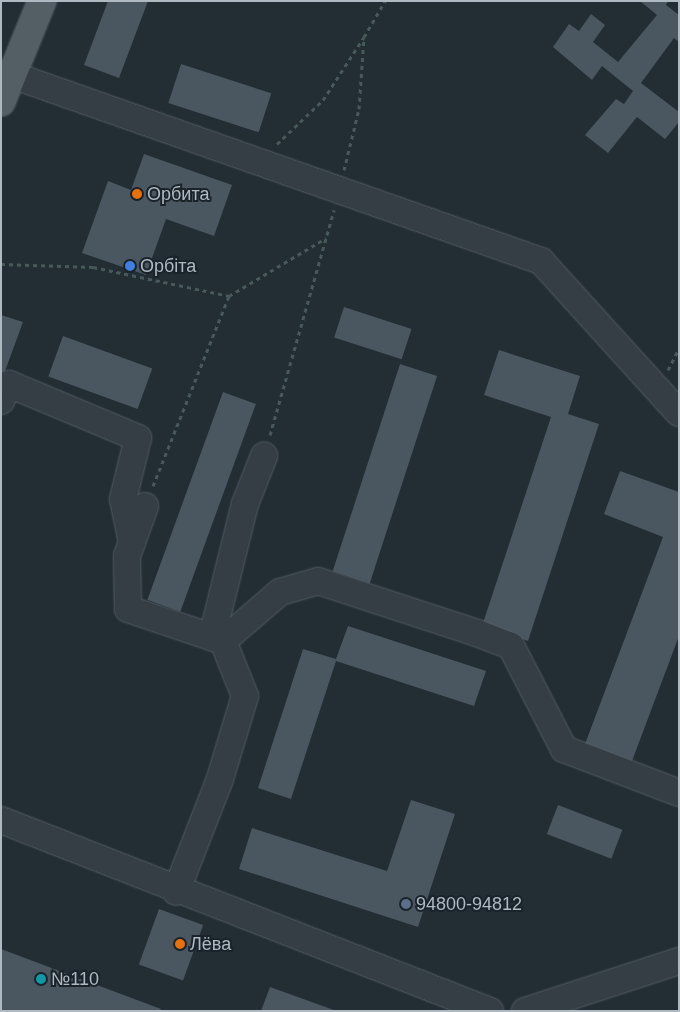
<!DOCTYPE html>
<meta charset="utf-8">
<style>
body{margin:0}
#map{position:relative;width:680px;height:1012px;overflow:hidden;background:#222d34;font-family:Helvetica,sans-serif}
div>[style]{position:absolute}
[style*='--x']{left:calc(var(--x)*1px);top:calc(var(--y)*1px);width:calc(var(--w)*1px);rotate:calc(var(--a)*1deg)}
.building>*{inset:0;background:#4a5760;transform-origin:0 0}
.path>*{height:3px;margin-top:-1.5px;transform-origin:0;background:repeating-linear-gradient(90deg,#485959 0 4px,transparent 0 8px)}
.roads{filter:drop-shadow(0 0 1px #525c63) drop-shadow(0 0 1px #525c63)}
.minor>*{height:26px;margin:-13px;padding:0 13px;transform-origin:13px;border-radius:13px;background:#353e45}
.major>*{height:28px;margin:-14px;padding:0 14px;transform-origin:14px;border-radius:14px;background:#535e65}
.dots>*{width:14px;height:14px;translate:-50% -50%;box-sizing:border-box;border:2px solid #1a232a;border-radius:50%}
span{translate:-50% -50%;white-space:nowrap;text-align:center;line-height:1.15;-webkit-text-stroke:4px #1a232a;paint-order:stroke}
.poi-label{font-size:18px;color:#afb9c2}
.left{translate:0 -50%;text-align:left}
.frame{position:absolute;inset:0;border:2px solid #afb9c2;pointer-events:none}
</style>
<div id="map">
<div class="building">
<div style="clip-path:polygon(108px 1px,148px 1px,119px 78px,84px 65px)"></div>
<div style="clip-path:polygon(640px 1px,668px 1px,666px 5px,679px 15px,679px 42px,674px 38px,641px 83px,679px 112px,679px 122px,665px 139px,637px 117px,608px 153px,585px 135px,616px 99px,624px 104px,633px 91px,602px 66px,592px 80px,553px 47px,569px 24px,579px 31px,591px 14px,605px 25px,593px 42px,618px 62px,657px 15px)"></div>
<div style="left:181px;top:64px;width:95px;height:41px;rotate:18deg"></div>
<div style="clip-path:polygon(144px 154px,232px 185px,214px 236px,166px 219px,146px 275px,82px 253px,108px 181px,131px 190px)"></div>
<div style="left:344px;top:307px;width:71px;height:32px;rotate:18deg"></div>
<div style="clip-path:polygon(1px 315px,23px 322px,1px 382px)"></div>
<div style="left:63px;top:336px;width:95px;height:43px;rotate:20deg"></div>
<div style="clip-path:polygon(499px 350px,580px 376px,568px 414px,599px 424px,528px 641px,482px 626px,551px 417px,484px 395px)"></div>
<div style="left:400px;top:364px;width:39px;height:218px;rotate:18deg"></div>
<div style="left:223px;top:392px;width:35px;height:221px;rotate:20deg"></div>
<div style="clip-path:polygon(620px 471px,679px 492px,679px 636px,632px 761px,585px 744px,663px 537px,604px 514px)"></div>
<div style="clip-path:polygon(348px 626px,486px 671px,474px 706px,336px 661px,291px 799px,258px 788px,303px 649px,336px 659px)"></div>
<div style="clip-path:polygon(411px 800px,455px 814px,418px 927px,239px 869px,252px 828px,387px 871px)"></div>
<div style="left:558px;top:805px;width:69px;height:31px;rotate:21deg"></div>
<div style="left:159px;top:909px;width:47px;height:59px;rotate:20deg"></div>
<div style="clip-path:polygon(1px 949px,161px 1009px,160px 1011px,1px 1011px)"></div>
<div style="clip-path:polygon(270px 987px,334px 1010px,334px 1011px,261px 1011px)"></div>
</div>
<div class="path">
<div style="--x:277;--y:144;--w:64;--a:-43.7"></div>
<div style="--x:323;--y:100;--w:75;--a:-56.9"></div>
<div style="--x:344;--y:170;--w:63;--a:-76.2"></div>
<div style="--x:359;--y:109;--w:72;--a:-86"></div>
<div style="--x:364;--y:37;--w:42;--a:-59.7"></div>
<div style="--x:1;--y:264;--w:92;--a:1.9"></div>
<div style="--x:93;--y:267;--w:139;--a:12"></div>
<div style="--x:229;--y:296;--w:113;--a:-30.9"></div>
<div style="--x:668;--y:370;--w:25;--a:-63"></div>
<div style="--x:270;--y:435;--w:234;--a:-74.1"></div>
<div style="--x:153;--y:486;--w:205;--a:-68.2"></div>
</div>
<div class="roads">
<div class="minor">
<div style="--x:12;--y:75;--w:561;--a:19.37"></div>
<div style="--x:541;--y:261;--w:205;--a:47.8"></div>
<div style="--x:1;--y:401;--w:19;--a:-65"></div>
<div style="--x:9;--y:384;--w:140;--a:22.7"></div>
<div style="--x:138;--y:438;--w:63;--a:103.8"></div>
<div style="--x:123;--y:499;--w:44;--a:78.2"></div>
<div style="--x:145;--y:506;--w:53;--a:109.8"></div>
<div style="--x:127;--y:556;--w:53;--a:88.9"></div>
<div style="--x:128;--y:609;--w:100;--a:18.6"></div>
<div style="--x:223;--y:641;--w:59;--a:68.2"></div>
<div style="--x:245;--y:696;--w:87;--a:106.8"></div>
<div style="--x:220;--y:779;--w:121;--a:111.3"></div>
<div style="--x:212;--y:637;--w:137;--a:-76.1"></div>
<div style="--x:245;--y:504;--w:52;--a:-68.4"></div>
<div style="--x:223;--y:641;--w:75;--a:-40.7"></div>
<div style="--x:280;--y:592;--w:40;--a:-16"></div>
<div style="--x:318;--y:581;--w:167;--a:18.1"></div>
<div style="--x:477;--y:633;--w:36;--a:21"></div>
<div style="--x:511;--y:646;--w:116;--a:62.8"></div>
<div style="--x:564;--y:749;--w:123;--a:20.9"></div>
<div style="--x:1;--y:820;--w:525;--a:21.34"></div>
<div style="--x:525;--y:1011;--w:162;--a:-18"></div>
</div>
<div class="major">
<div style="--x:1;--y:102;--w:109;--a:-67.9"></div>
</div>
</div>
<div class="dots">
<div style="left:137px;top:194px;background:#e8710a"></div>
<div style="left:130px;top:266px;background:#3f7fe0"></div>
<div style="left:406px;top:904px;background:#5c6f8a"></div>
<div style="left:180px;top:944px;background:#e8710a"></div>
<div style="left:41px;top:979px;background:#0f9aa8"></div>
</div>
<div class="poi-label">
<span class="left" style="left:147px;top:194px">Орбита</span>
<span class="left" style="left:140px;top:266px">Орбіта</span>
<span class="left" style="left:416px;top:904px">94800-94812</span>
<span class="left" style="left:190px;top:944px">Лёва</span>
<span class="left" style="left:51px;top:979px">№110</span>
</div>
<div class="frame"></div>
</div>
